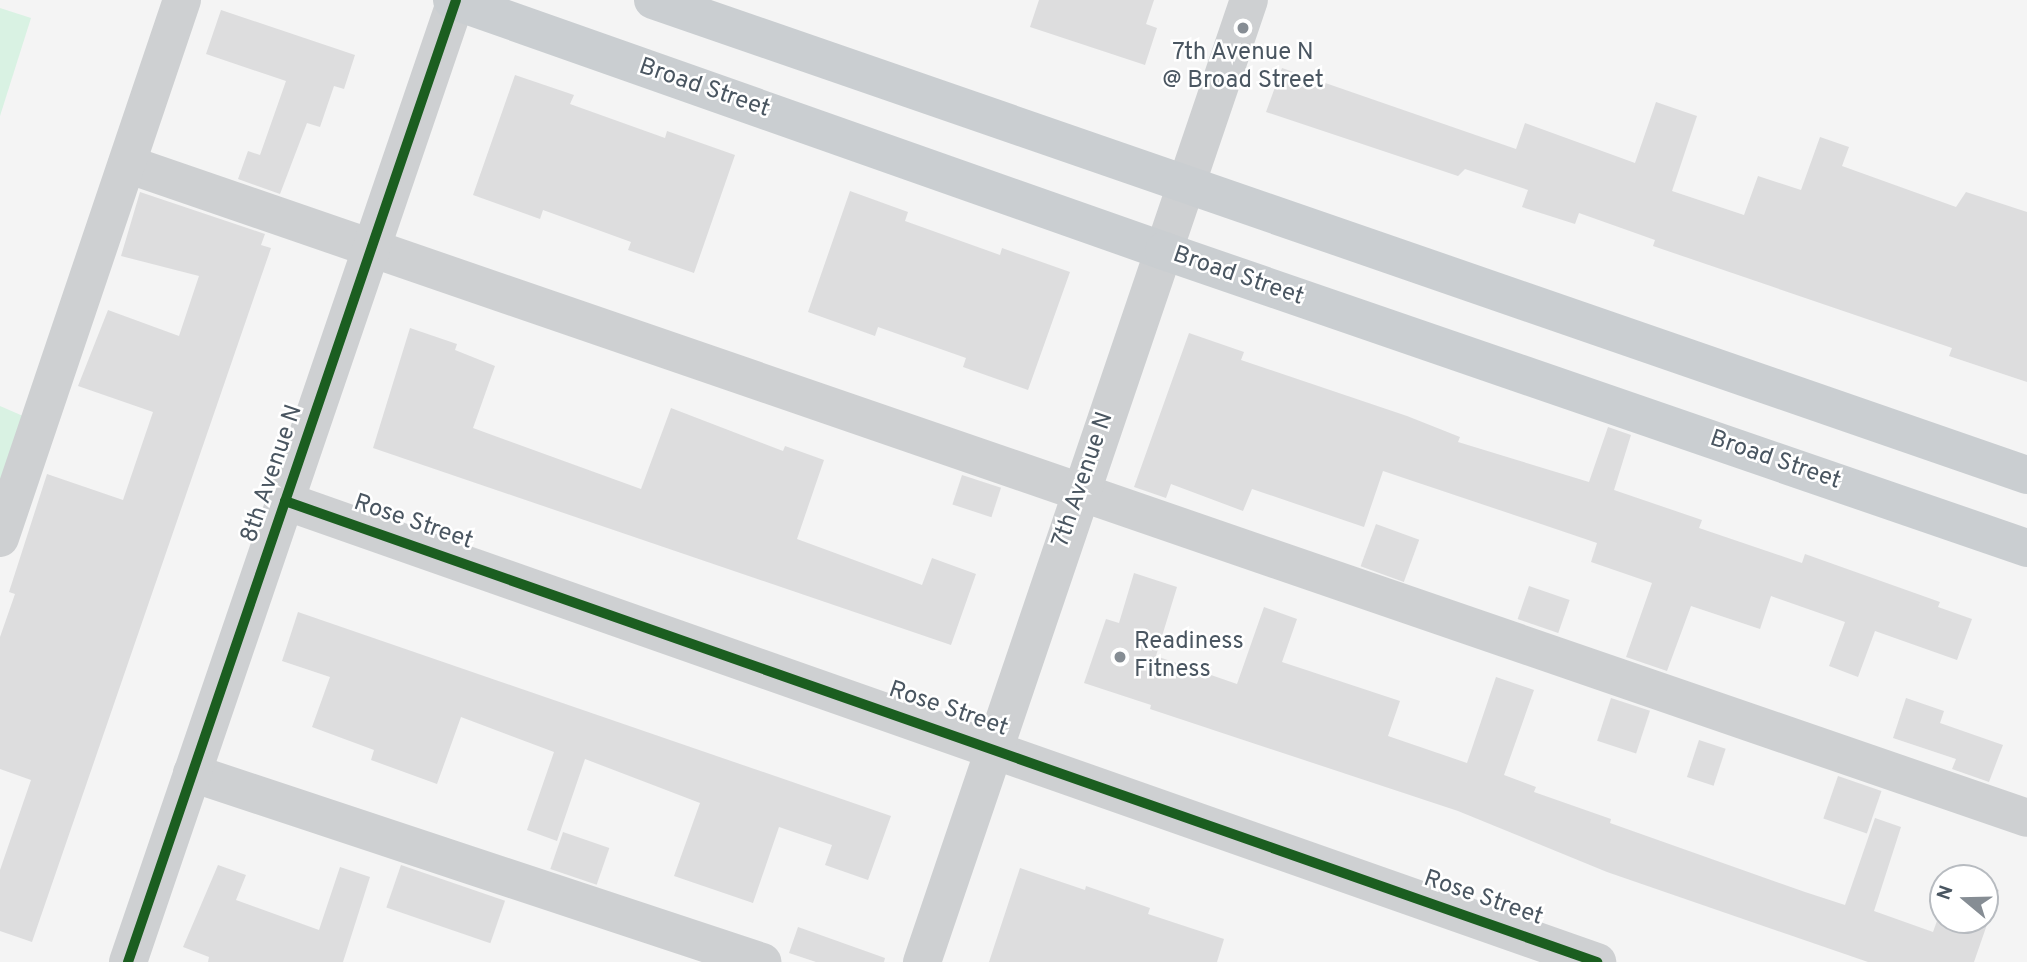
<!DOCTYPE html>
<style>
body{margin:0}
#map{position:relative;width:2027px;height:962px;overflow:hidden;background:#f4f4f4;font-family:Overpass,sans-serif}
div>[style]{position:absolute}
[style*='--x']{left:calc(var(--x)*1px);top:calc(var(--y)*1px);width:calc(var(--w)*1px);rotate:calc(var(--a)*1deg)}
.green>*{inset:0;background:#d9f2e3}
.building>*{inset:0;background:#ddddde;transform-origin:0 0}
.minor>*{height:38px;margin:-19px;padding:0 19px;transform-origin:19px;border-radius:19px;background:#ced0d2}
.major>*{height:38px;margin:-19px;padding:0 19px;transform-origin:19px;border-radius:19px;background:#caced1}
.cycleway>*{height:10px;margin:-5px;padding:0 5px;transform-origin:5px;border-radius:5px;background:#1b5e20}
.dots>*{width:19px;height:19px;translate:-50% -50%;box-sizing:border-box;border:4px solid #fff;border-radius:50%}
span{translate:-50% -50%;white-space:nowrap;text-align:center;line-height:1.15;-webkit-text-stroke:5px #fff;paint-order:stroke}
.poi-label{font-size:24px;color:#4a5661}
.left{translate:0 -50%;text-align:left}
.street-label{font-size:24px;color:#4a5661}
.north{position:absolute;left:1929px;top:864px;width:70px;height:70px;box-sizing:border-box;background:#fff;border:2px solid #b7bbc0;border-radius:50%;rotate:289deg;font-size:19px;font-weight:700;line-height:28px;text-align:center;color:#4a5661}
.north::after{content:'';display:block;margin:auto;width:24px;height:32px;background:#868d94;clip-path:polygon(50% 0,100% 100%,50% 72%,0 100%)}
</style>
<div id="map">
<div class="green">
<div style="clip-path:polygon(0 8px,31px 18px,0 116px)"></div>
<div style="clip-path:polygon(0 406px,23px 416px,0 482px)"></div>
</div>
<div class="building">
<div style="clip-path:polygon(1039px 0,1154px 0,1146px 24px,1157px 28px,1145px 65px,1030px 27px)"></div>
<div style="clip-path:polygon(221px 10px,355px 55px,344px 89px,334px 86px,320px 127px,307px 123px,280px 194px,238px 179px,248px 151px,260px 155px,286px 81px,206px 54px)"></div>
<div style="clip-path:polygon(1282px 68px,1516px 149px,1525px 123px,1635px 163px,1656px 102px,1697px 116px,1672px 191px,1744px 215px,1758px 176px,1801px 190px,1820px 137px,1849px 147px,1842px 166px,1956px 207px,1966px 192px,2027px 212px,2027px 382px,1949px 356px,1952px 348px,1653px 246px,1655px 240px,1579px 213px,1575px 224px,1522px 207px,1528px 190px,1465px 169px,1458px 176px,1266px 112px)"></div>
<div style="clip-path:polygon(515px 75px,574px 95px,570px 104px,665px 138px,667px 131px,735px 155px,694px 273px,628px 250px,631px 242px,543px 210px,540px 219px,473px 195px)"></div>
<div style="clip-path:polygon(850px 191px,908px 212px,905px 221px,1000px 255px,1002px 248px,1070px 272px,1028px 390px,963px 367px,966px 358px,878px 327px,875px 336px,808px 312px)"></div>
<div style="clip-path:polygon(140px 192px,265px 234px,261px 245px,271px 248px,32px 942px,0 931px,0 870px,31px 780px,0 769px,0 637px,15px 594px,9px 592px,47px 474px,123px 500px,153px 412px,78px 386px,108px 310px,179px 336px,199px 276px,121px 256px)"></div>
<div style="clip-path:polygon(410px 328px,457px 344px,455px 350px,495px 366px,473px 428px,641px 489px,671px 408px,783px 451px,785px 446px,824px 460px,797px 539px,922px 585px,932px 558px,976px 574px,951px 645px,373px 448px)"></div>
<div style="clip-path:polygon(1189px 333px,1244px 352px,1241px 360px,1407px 416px,1460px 437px,1458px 442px,1589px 482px,1608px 427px,1631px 435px,1614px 490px,1702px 520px,1699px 528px,1802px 563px,1805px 554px,1940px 602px,1938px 607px,1972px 619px,1957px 660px,1875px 631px,1858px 677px,1829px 666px,1845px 622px,1771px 596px,1760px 629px,1691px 606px,1667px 671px,1626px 657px,1652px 583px,1591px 562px,1597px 543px,1541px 524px,1383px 471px,1364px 527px,1252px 489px,1243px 511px,1171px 484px,1166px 498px,1134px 487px)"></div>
<div style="left:962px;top:475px;width:41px;height:31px;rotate:18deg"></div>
<div style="left:1376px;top:524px;width:46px;height:45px;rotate:20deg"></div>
<div style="clip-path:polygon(1134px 573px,1177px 587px,1156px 656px,1237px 684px,1264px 607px,1297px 619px,1282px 662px,1400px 701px,1388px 736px,1467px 763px,1496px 677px,1534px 690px,1504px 775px,1536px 787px,1534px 792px,1611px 819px,1610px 823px,1805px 892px,1845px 905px,1875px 818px,1901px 827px,1874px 911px,1933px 932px,1943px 904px,1943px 920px,1985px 920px,1985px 886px,1999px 890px,1974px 962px,1868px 962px,1607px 872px,1458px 811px,1150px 709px,1151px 705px,1084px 683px,1106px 619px,1119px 623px)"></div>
<div style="left:1529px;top:586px;width:43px;height:35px;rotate:19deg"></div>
<div style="clip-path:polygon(298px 612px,891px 816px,868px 880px,825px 865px,832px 845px,779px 827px,753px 903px,674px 876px,700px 803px,585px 759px,557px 841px,527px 830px,554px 752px,461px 717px,437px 784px,371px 760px,374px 750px,312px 727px,330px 677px,282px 661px)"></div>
<div style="left:1611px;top:698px;width:41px;height:45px;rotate:18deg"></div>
<div style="clip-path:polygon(1906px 698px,1944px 711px,1940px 723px,2003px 745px,1989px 782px,1952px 769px,1956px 759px,1893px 738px)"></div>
<div style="left:1699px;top:740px;width:28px;height:39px;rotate:18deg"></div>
<div style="left:1838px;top:776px;width:46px;height:45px;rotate:19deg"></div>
<div style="left:563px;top:832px;width:49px;height:39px;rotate:19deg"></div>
<div style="clip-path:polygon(218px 865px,246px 875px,236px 900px,319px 930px,340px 867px,370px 877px,343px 962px,208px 962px,209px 957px,183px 947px)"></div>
<div style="left:401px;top:865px;width:110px;height:45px;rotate:19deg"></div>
<div style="clip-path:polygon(1020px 868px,1085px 890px,1086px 886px,1150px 908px,1148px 914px,1224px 939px,1217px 962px,989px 962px)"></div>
<div style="clip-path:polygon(798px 927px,885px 958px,884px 962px,816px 962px,789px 953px)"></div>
</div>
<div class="minor">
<div style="--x:127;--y:164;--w:2009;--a:18.99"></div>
<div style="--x:285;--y:501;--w:1391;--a:19.36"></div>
<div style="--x:0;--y:538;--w:568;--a:-71.31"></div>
<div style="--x:192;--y:773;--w:601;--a:18.34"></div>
<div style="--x:128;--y:962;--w:1016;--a:-71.17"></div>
<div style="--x:922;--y:962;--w:1016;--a:-71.23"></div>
</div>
<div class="major">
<div style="--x:452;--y:0;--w:755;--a:19.42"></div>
<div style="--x:1164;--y:251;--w:913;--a:18.99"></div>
<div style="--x:653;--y:0;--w:1454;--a:19.07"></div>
</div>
<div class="cycleway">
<div style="--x:285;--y:501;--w:1391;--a:19.36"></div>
<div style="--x:128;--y:962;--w:1016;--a:-71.17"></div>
</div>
<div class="dots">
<div style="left:1243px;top:28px;background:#868d94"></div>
<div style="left:1120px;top:657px;background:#868d94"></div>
</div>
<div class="poi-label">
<span style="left:1243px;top:68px">7th Avenue N<br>@ Broad Street</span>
<span class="left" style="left:1134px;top:657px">Readiness<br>Fitness</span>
</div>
<div class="street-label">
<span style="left:704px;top:89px;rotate:19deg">Broad Street</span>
<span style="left:1238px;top:277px;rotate:19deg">Broad Street</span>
<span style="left:1775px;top:461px;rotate:19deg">Broad Street</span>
<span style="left:273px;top:474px;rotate:-71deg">8th Avenue N</span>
<span style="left:1084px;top:480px;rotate:-71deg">7th Avenue N</span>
<span style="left:413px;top:523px;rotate:19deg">Rose Street</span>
<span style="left:948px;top:710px;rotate:19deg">Rose Street</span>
<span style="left:1483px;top:899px;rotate:19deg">Rose Street</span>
</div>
<div class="north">N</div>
</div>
